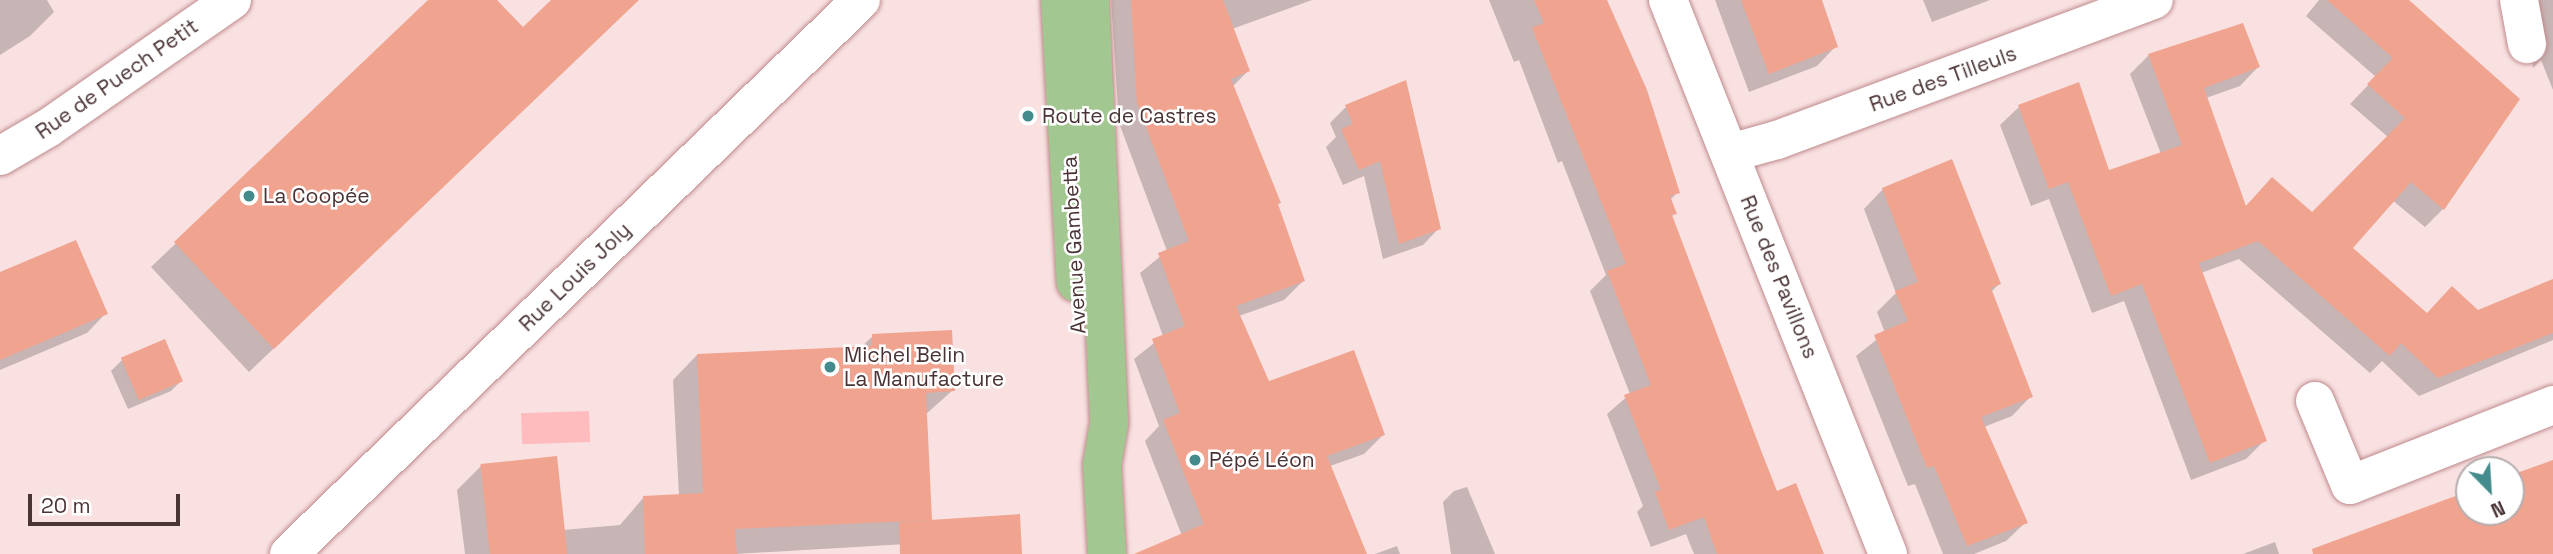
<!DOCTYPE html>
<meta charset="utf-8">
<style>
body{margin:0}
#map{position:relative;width:2553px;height:554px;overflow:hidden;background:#f9e1e2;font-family:"Space Grotesk",sans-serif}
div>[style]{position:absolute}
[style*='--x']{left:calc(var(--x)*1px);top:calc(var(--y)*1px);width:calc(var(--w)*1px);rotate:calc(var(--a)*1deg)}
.water>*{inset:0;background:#ffbcbe;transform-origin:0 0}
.shadow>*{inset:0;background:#0003}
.building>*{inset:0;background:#f0a38e;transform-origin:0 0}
.roads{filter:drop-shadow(0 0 2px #bf8a8c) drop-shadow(0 0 2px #bf8a8c)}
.minor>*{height:38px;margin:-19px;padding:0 19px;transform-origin:19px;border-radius:19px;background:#fff}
.primary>*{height:38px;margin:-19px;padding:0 19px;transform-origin:19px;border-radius:19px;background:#a3c791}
.dots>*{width:19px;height:19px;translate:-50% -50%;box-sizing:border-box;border:4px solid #fff;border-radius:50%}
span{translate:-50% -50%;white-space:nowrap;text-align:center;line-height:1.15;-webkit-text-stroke:5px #fff;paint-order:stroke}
.street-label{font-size:21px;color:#4a3334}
.poi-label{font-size:21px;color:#4a3334}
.left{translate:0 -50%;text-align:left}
.north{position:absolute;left:2455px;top:456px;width:70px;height:70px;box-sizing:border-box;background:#fff;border:2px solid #b7adae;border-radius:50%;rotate:156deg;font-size:19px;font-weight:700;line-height:28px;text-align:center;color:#4a3334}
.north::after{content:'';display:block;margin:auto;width:24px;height:32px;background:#438b8c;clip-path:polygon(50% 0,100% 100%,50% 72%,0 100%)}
.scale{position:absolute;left:28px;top:494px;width:152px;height:32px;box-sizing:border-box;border:4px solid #4a3334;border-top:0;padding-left:9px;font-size:21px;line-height:24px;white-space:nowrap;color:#4a3334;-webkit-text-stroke:5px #fff;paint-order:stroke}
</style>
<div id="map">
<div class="water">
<div style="left:589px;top:411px;width:31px;height:68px;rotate:88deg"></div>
</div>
<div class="shadow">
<div style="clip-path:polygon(0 0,47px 0,54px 12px,30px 36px,0 55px)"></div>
<div style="clip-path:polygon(431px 0,495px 0,523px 29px,553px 0,638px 0,249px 372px,151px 267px)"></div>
<div style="clip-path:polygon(1111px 0,1312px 0,1232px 29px,1248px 71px,1232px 87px,1303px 281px,1284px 300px,1239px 316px,1268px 383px,1383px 435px,1364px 454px,1330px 466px,1365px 554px,1180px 554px,1184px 541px,1145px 441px,1159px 426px,1134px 359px,1163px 336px,1140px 273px,1167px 251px,1119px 123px)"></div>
<div style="clip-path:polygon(1489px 0,1603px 0,1678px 192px,1670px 200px,1675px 213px,1671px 217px,1776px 493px,1820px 554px,1694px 554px,1686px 534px,1651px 547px,1637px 512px,1643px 506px,1607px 414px,1630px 394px,1590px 291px,1606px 275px,1562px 161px,1558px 163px,1519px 60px,1514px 62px)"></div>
<div style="clip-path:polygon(1715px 0,1820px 0,1836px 46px,1817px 66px,1749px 92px)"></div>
<div style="clip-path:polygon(1923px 0,1990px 0,1932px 22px)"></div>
<div style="clip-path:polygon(2319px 0,2406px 0,2443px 209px,2425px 227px,2392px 200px,2351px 248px,2426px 315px,2478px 312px,2553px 295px,2553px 340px,2419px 396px,2382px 361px,2370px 373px,2239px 259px,2201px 273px,2264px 441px,2246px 459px,2191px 480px,2124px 301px,2092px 313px,2049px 199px,2031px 206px,2000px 125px,2019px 107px,2108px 172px,2161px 154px,2130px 74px,2149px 55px,2258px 67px,2240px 86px,2206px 98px,2244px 208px,2272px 179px,2312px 214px,2388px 137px,2350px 104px,2376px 77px,2306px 16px)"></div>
<div style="clip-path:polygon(2521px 0,2553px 0,2553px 90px,2541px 60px,2533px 68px)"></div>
<div style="clip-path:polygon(1346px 107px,1439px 228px,1423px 245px,1383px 259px,1364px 176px,1343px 185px,1326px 147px,1336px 137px,1330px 123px)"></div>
<div style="clip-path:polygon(1883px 189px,1999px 284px,1991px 292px,2031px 396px,2012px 416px,1984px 427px,2026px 522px,2006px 541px,1974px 554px,1943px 554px,1915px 484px,1908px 486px,1856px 356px,1885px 333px,1877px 312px,1896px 293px,1864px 209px)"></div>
<div style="clip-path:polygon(0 274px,106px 313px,87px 333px,0 370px)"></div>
<div style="clip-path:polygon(873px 336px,953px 390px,925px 415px,930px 519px,906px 544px,735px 554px,465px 554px,457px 490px,481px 466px,563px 530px,620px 525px,644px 497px,679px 496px,673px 380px,697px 355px,860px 348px)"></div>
<div style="clip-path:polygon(122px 360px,181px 381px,171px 391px,128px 409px,111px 371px)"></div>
<div style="clip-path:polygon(1467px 487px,1495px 554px,1451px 554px,1443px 502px,1454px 491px)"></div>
<div style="clip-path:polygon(2275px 542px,2279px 554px,2243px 554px)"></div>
<div style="clip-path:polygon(1397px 546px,1400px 554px,1375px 554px)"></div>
</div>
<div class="building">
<div style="clip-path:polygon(428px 0,497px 0,523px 27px,551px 0,639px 0,274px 349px,174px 242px)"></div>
<div style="clip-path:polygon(1131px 0,1223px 0,1250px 71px,1231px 79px,1281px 203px,1278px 204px,1305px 281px,1236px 306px,1269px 381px,1354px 350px,1385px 435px,1327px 456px,1367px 554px,1134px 554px,1204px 524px,1163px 420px,1180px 413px,1152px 339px,1185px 326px,1158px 253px,1189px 241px,1137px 103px)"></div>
<div style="clip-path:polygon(1534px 0,1607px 0,1647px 90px,1680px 193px,1670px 196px,1677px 214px,1672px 215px,1762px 453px,1777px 491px,1796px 483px,1824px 554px,1717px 554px,1704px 517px,1669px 530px,1655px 492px,1661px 490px,1624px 395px,1651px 385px,1607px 271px,1626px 264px,1532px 28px,1544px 23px)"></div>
<div style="clip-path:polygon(1741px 0,1822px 0,1838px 47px,1769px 74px)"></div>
<div style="clip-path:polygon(2327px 0,2409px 0,2520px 99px,2444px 210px,2411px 182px,2353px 248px,2427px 313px,2452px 286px,2478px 310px,2553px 279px,2553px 333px,2438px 378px,2401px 343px,2390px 356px,2258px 241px,2199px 263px,2267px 441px,2210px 463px,2142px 284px,2111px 296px,2068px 182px,2049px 189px,2018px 105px,2079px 82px,2109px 170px,2182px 145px,2148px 54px,2243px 23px,2260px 67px,2204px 88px,2246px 206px,2272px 177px,2312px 212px,2405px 118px,2367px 84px,2393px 58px)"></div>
<div style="clip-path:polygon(1406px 80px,1441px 229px,1399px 244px,1380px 161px,1359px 170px,1341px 129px,1353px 124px,1345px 105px)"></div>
<div style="clip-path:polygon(1952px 159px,2001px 284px,1991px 288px,2033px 397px,1981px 417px,2028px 523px,1967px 546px,1934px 466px,1927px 468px,1874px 335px,1908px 321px,1895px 291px,1918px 282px,1882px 188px)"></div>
<div style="clip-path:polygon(76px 240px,108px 314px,0 360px,0 272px)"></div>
<div style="clip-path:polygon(952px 330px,955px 391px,926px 393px,932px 520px,735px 529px,737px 554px,645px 554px,643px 496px,703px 493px,697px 354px,872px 346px,872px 334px)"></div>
<div style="left:165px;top:339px;width:46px;height:48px;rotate:67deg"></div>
<div style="left:557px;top:456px;width:99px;height:77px;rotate:84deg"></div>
<div style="clip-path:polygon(2553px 460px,2553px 554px,2313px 554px,2312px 549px,2469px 491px,2469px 512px,2511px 512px,2511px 475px)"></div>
<div style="clip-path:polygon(1020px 514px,1022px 554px,900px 554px,899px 522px)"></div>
</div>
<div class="roads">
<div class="minor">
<div style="--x:1668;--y:0;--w:596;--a:68.34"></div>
<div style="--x:2519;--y:0;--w:45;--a:79.7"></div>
<div style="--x:1730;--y:153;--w:49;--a:-15.5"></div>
<div style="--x:1777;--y:140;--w:402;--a:-20.4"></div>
<div style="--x:0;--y:156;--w:56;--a:-30.3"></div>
<div style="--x:48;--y:128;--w:224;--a:-34.8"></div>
<div style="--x:2315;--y:401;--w:91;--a:67.4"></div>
<div style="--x:2350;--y:485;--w:218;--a:-21.5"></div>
<div style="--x:289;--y:554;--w:796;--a:-44.08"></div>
</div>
<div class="primary">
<div style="--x:1060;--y:0;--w:283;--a:86.8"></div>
<div style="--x:1090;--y:0;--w:424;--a:87.4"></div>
<div style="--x:1109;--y:424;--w:42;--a:99.7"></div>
<div style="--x:1102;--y:465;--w:89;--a:86.8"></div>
</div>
</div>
<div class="dots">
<div style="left:1028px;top:116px;background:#438b8c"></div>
<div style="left:249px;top:196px;background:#438b8c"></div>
<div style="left:830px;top:367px;background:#438b8c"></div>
<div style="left:1195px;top:460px;background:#438b8c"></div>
</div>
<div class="street-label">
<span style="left:117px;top:79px;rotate:-35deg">Rue de Puech Petit</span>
<span style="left:1943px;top:79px;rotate:-20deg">Rue des Tilleuls</span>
<span style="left:1074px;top:245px;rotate:-93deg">Avenue Gambetta</span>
<span style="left:575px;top:277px;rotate:-44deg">Rue Louis Joly</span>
<span style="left:1779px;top:277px;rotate:68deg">Rue des Pavillons</span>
</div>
<div class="poi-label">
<span class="left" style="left:1042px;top:116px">Route de Castres</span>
<span class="left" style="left:263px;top:196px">La Coopée</span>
<span class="left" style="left:844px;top:367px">Michel Belin<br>La Manufacture</span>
<span class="left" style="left:1209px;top:460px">Pépé Léon</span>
</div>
<div class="north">N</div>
<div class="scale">20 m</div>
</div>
